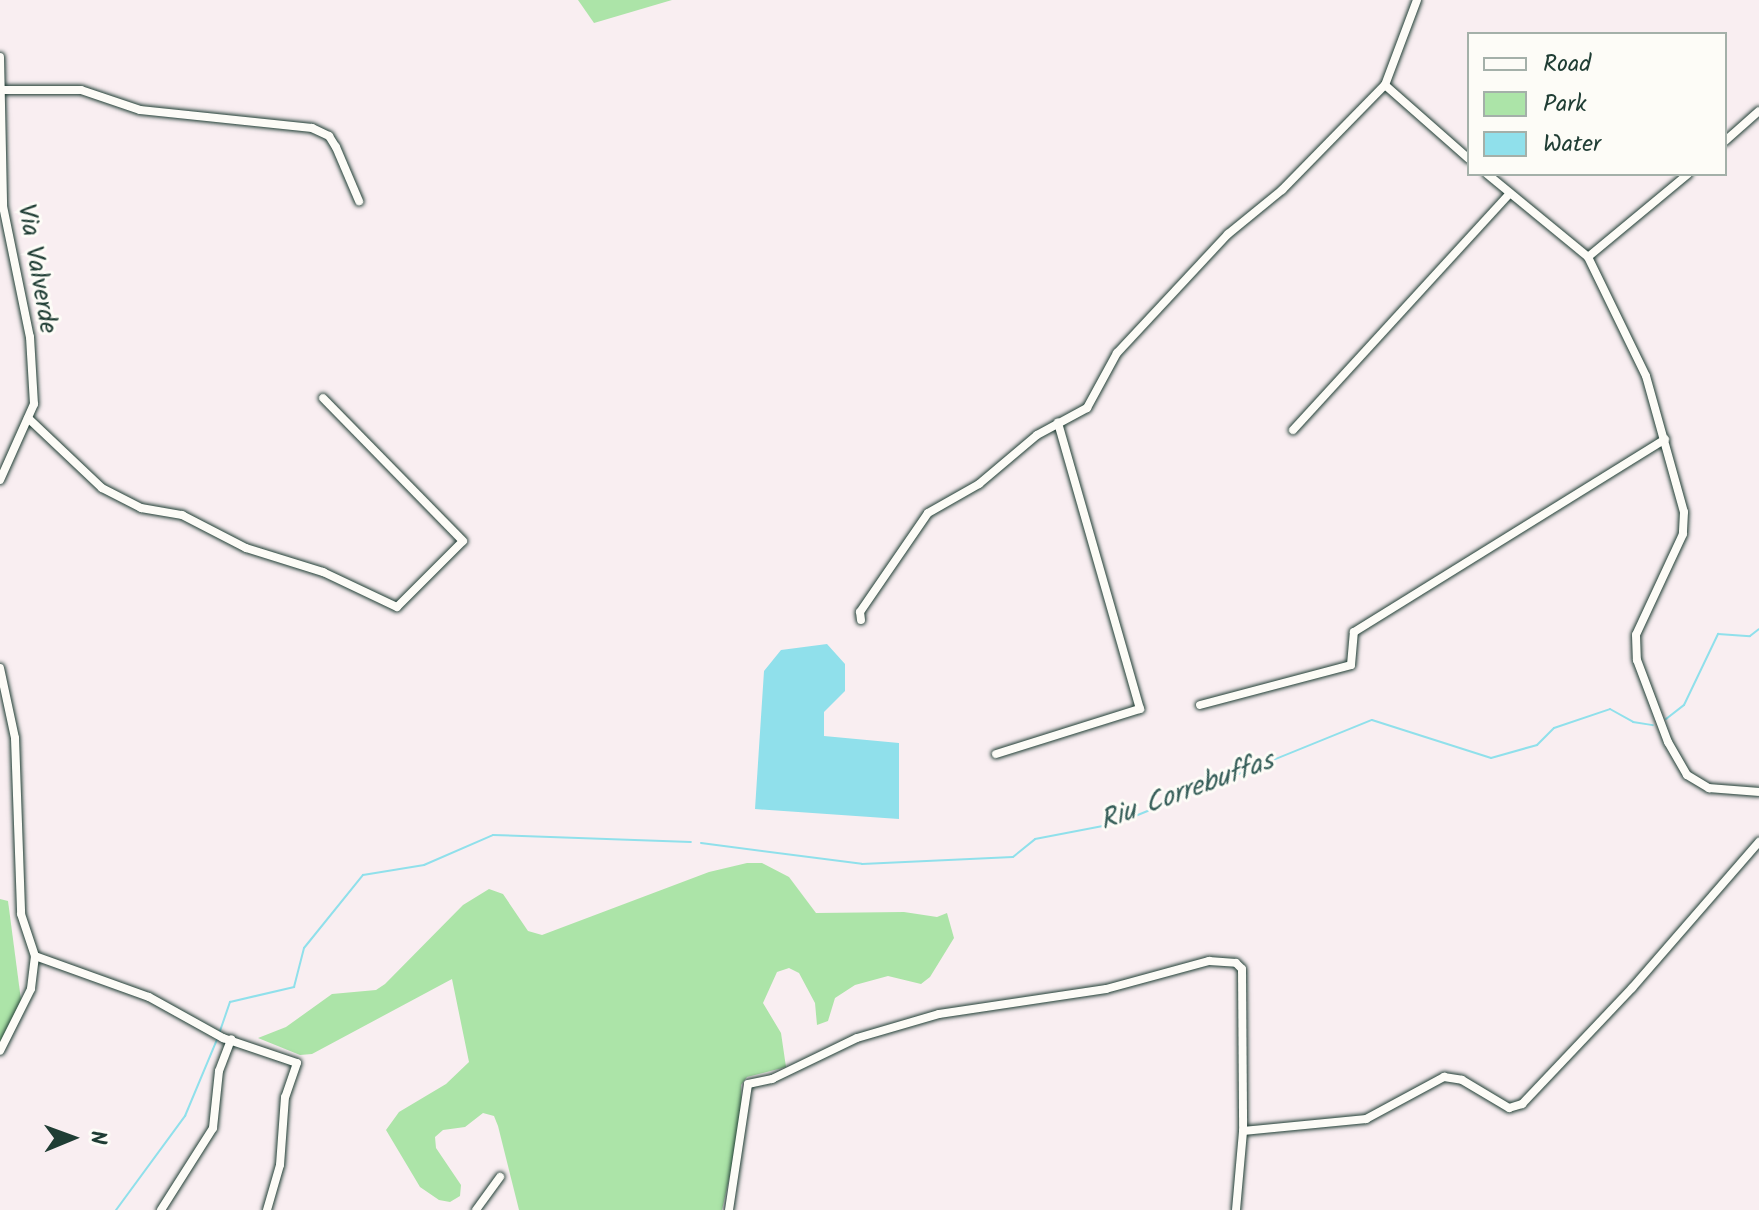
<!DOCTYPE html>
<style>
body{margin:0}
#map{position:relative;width:1759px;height:1210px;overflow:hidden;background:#f9eef1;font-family:Kalam,sans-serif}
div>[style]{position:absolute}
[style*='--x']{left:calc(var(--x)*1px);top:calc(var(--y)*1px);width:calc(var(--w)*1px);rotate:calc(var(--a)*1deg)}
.green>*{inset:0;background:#ace4a8}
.water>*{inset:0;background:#90e0eb}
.stream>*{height:2px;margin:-1px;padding:0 1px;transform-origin:1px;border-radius:1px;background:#90e0eb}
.roads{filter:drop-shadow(0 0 2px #1f3d34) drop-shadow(0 0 2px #1f3d34)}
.minor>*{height:8px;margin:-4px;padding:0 4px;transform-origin:4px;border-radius:4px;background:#fdfcf7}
span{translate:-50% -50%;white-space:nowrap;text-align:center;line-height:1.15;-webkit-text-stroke:6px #fdfcf7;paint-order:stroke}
.street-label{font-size:26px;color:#1f3d34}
.water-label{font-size:28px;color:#365e59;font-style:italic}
.legend{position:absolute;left:1467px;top:32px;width:260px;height:144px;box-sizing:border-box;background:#fdfcf7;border:2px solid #a4b0a9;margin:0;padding:10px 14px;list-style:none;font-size:24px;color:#1f3d34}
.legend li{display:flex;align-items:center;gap:16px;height:40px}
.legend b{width:40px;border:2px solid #a4b0a9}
.north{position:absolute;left:32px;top:1098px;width:80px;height:80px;-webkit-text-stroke:6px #fdfcf7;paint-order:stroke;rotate:89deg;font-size:22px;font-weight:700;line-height:32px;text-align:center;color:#1f3d34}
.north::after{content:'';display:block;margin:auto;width:28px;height:36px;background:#1f3d34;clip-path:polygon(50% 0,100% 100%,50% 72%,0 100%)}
</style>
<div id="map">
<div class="green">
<div style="clip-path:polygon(578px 0,672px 0,594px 23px)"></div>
<div style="clip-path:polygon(747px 863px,762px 863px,789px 877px,816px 913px,904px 912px,937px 917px,947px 913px,954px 938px,930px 977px,921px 984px,888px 976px,855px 985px,835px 998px,828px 1021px,817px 1025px,815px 1003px,799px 973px,789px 968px,777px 972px,763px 1003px,781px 1033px,786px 1067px,747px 1077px,741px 1085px,742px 1121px,722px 1210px,519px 1210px,498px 1126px,494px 1116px,483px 1113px,465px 1127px,443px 1130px,435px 1137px,436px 1148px,461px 1185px,460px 1196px,450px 1202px,439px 1200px,420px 1187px,386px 1130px,399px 1112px,446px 1084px,469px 1062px,452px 979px,312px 1054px,300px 1055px,258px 1038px,286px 1027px,332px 994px,376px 990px,385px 984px,463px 905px,489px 889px,503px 894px,528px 931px,542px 935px,709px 872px)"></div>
<div style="clip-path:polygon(0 899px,8px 901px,21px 1000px,0 1043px)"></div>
</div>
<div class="water">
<div style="clip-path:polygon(827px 644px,845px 664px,845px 691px,824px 712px,824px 736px,899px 743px,899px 819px,755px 809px,764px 671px,781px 650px)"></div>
</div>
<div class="stream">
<div style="--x:1666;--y:719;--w:23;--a:-38"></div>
<div style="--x:1684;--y:705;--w:79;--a:-64.4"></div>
<div style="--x:1718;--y:634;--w:32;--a:4"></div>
<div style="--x:1750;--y:636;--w:11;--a:-38"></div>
<div style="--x:701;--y:843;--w:162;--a:7.4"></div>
<div style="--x:862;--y:864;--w:151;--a:-2.7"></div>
<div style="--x:1013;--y:857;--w:28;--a:-39"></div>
<div style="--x:1035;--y:839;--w:85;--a:-10.9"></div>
<div style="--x:1118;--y:823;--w:274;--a:-22.1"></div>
<div style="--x:1372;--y:720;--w:125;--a:17.7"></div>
<div style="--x:1491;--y:758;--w:48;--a:-15.8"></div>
<div style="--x:1537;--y:745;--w:24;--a:-45"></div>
<div style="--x:1554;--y:728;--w:59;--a:-18.7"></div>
<div style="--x:1610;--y:709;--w:26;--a:29"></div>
<div style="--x:1633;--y:722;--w:20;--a:9"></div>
<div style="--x:220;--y:1031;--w:31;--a:-71"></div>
<div style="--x:230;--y:1002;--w:66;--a:-13.2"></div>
<div style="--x:294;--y:987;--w:40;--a:-75.6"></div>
<div style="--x:304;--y:948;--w:94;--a:-51.1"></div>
<div style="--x:363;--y:875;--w:62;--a:-9.3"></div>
<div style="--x:424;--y:865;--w:75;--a:-23.5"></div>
<div style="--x:493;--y:835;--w:198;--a:2"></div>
<div style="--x:116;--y:1210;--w:117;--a:-53.7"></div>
<div style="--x:185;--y:1116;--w:86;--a:-67.3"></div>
</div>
<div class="roads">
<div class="minor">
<div style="--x:1417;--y:0;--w:91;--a:110.6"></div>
<div style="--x:1385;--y:85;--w:112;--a:41.4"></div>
<div style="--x:0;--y:57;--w:149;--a:88.8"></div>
<div style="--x:3;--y:206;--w:134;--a:78.4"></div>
<div style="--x:30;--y:337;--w:67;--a:86.6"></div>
<div style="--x:34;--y:404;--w:83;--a:114.1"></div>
<div style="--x:2;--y:90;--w:79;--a:0"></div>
<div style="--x:81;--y:90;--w:62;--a:18.7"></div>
<div style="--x:140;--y:110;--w:173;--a:6"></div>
<div style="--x:312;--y:128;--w:19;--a:25"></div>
<div style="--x:329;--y:136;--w:13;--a:58"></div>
<div style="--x:336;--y:147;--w:59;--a:66.9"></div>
<div style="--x:1725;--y:141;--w:45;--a:-41.4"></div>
<div style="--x:1487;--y:174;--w:131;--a:39.4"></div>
<div style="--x:1588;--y:257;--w:132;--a:64"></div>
<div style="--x:1646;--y:376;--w:141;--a:74.4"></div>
<div style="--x:1684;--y:512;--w:22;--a:93"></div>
<div style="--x:1683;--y:534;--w:111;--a:115"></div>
<div style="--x:1636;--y:635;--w:25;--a:88"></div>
<div style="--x:1637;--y:660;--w:88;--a:69.3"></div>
<div style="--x:1668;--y:742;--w:38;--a:60"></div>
<div style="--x:1687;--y:775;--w:26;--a:31"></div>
<div style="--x:1709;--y:788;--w:50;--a:4.6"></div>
<div style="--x:1588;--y:257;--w:130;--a:-39.7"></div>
<div style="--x:28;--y:418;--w:102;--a:43.4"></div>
<div style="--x:102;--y:488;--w:44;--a:27.1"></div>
<div style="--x:141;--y:508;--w:42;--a:9.7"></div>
<div style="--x:182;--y:515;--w:72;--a:27.3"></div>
<div style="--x:246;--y:548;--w:81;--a:17.3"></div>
<div style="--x:323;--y:572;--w:82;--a:25.3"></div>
<div style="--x:397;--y:607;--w:93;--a:-45"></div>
<div style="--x:463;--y:541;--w:200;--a:-134.4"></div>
<div style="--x:1293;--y:430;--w:321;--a:-47.5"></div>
<div style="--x:861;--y:620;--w:8;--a:-97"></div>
<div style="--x:860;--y:612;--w:120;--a:-55.5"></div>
<div style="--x:928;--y:513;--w:59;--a:-29.6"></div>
<div style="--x:979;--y:484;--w:76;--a:-40.2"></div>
<div style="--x:1037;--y:435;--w:57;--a:-28.4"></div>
<div style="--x:1087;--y:408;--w:63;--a:-61.4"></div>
<div style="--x:1117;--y:353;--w:163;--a:-47"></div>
<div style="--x:1228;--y:234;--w:70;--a:-39.2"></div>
<div style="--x:1282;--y:190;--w:147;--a:-45.6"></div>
<div style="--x:0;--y:668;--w:72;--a:77.9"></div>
<div style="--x:15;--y:738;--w:176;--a:88"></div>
<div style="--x:21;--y:914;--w:44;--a:71.6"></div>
<div style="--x:35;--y:956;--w:33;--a:97"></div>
<div style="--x:31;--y:989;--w:69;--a:116.6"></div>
<div style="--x:1200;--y:705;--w:156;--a:-14.8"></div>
<div style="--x:1351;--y:665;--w:33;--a:-85"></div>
<div style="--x:1354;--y:632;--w:366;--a:-31.8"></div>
<div style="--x:996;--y:754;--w:151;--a:-17.4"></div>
<div style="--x:1140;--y:709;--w:298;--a:-106"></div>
<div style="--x:35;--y:956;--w:121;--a:19.8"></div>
<div style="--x:149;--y:997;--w:85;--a:29"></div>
<div style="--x:223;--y:1038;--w:78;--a:18.7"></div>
<div style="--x:297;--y:1063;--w:36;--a:109"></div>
<div style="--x:285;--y:1097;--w:68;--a:94.2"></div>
<div style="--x:280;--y:1165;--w:47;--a:106.1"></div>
<div style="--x:161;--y:1210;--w:97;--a:-57.6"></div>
<div style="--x:213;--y:1128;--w:57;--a:-84"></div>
<div style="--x:219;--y:1071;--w:34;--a:-69"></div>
<div style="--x:476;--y:1210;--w:41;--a:-54"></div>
<div style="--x:729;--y:1210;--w:127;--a:-81.4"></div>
<div style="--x:748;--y:1084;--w:25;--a:-12"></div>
<div style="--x:772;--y:1079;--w:94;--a:-25.8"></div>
<div style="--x:857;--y:1038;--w:85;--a:-16.3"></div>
<div style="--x:939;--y:1014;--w:169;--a:-8.5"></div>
<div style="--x:1106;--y:989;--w:107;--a:-15.2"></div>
<div style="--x:1209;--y:961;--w:27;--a:4"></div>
<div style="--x:1236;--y:963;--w:8;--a:45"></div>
<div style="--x:1242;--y:969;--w:162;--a:89.6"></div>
<div style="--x:1236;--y:1210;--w:79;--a:-84.9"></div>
<div style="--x:1243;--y:1131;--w:124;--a:-5.6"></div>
<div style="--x:1366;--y:1119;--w:89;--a:-28.3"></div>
<div style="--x:1444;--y:1077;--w:18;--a:9"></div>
<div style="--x:1462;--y:1080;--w:55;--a:30.8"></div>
<div style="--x:1509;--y:1108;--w:14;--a:-17"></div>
<div style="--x:1522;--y:1104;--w:160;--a:-46.5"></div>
<div style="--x:1632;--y:988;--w:194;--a:-49"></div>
</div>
</div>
<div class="street-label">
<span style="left:36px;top:269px;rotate:80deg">Via Valverde</span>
</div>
<div class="water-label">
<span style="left:1187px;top:792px;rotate:-20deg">Riu Correbuffas</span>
</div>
<ul class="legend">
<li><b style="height:10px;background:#fdfcf7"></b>Road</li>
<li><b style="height:22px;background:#ace4a8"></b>Park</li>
<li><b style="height:22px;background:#90e0eb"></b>Water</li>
</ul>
<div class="north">N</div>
</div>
